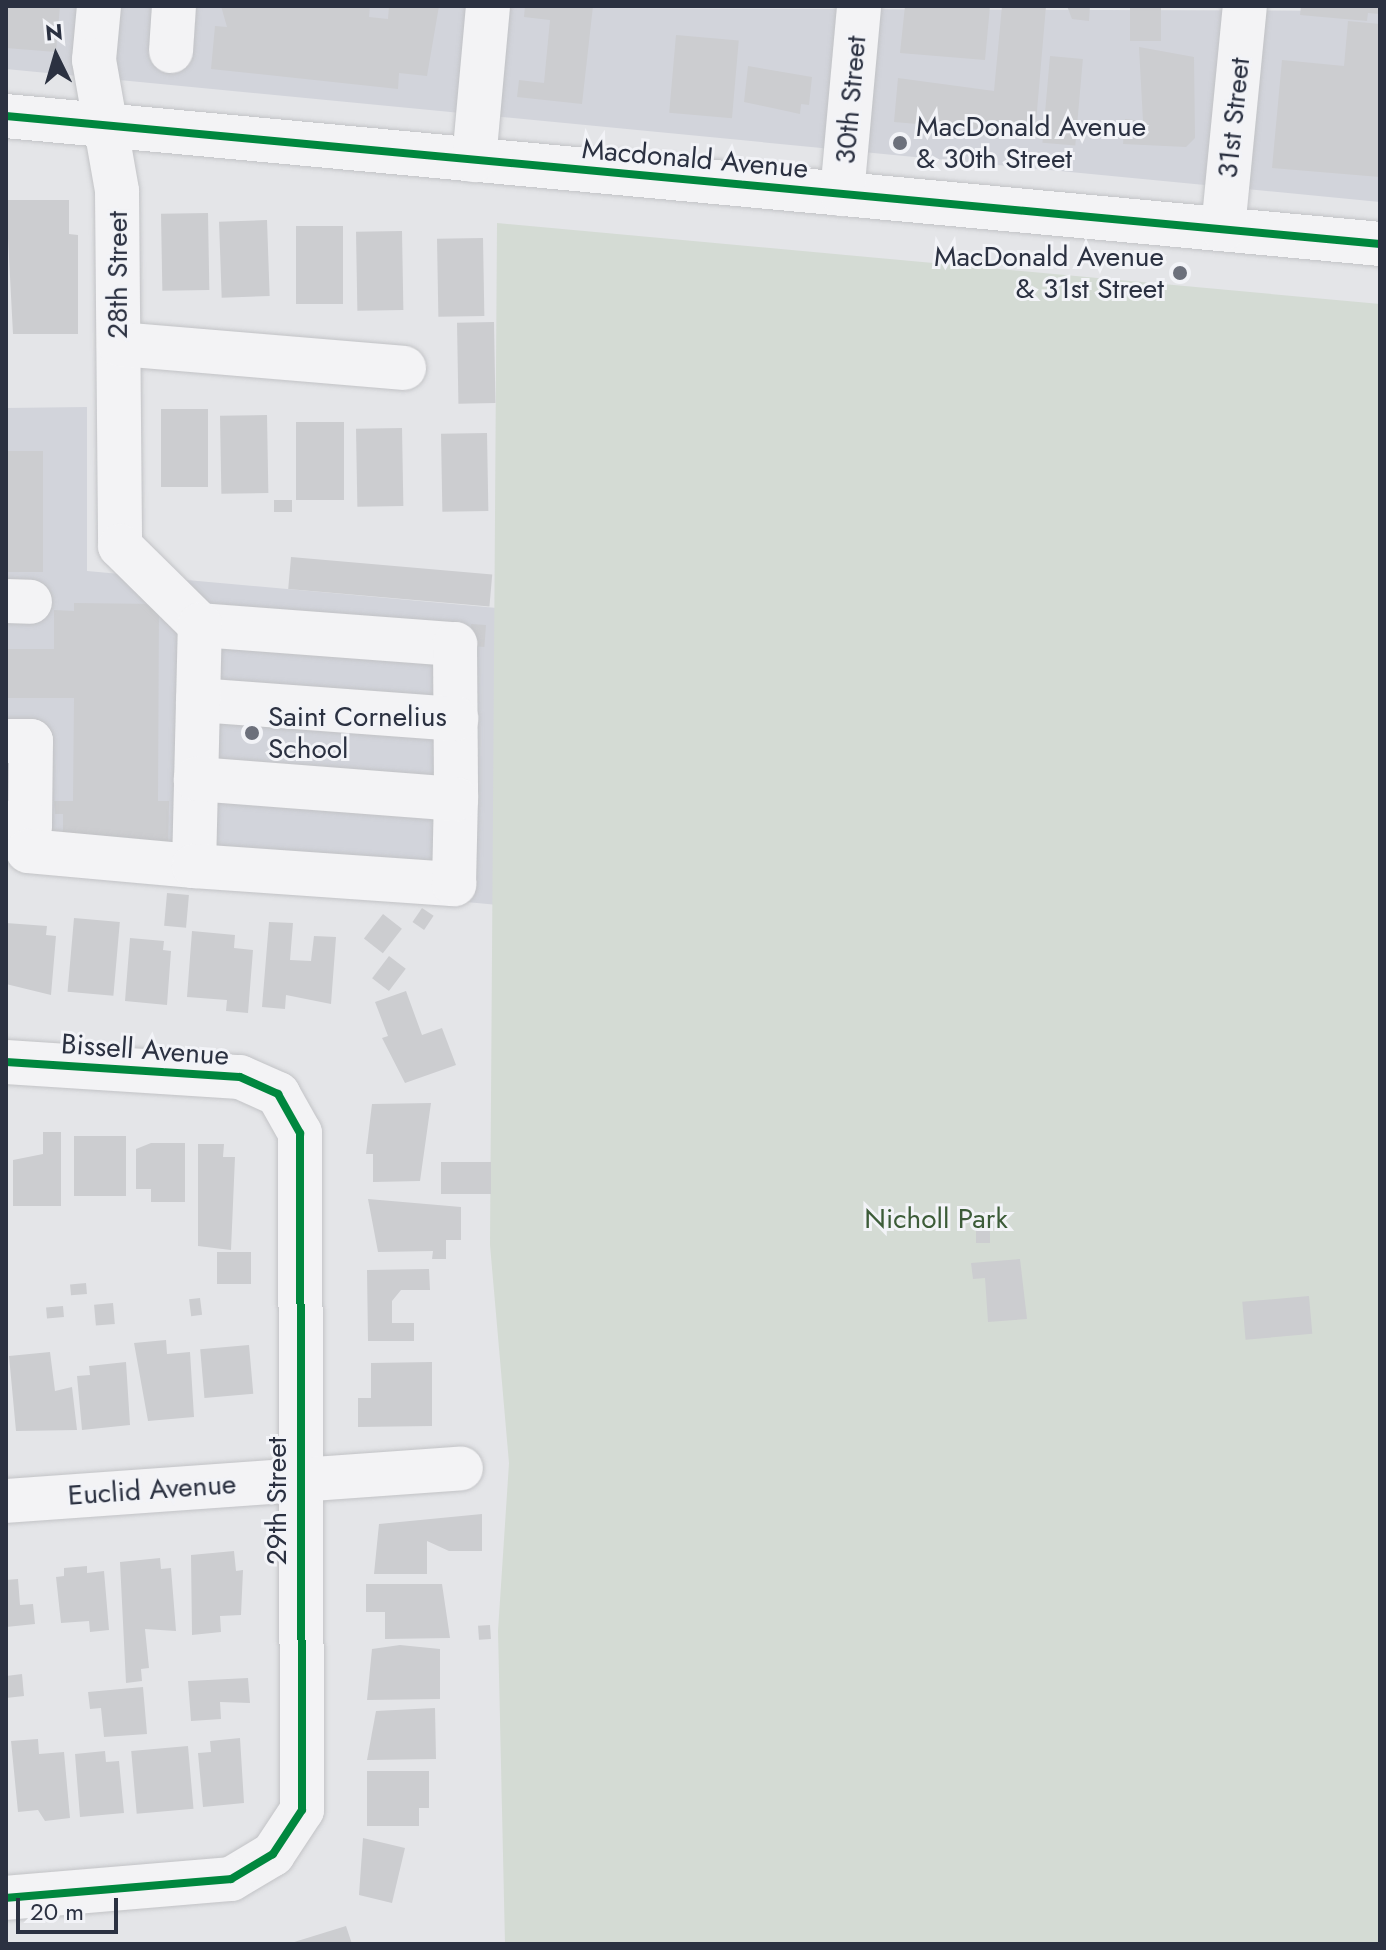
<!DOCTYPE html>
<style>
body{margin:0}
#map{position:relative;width:1386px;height:1950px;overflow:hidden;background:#e4e5e8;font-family:Jost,sans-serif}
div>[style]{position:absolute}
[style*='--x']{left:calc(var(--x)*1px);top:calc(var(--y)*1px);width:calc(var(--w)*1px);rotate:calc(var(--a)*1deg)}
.built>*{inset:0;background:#d2d4db}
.green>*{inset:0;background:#d4dbd4}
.building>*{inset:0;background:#cccdd0;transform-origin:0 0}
.roads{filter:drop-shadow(0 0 2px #c2c3c6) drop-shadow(0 0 2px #c2c3c6)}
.minor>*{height:44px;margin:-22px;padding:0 22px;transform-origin:22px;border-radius:22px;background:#f3f3f5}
.cycleway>*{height:8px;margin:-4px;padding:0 4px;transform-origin:4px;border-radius:4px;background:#00873e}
.dots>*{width:22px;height:22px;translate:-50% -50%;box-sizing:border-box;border:4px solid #f2f3f7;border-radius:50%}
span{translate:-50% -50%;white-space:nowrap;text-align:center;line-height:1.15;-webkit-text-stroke:6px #f2f3f7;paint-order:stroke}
.street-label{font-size:28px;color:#2b3141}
.poi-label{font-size:28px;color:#2b3141}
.left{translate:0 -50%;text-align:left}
.right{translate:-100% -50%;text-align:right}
.park-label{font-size:28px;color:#3c5c38}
.frame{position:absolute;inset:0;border:8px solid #2b3141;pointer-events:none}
.north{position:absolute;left:16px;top:16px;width:80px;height:80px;-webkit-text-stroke:6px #f2f3f7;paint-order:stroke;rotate:355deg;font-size:22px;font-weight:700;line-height:32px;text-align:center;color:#2b3141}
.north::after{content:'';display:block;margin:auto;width:28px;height:36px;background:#2b3141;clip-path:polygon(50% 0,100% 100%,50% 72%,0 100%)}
.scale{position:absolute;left:16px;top:1898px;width:102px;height:36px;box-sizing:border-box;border:4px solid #2b3141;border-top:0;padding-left:10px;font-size:24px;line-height:28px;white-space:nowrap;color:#2b3141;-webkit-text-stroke:6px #f2f3f7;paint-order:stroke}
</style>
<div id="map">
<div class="built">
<div style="clip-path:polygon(6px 6px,1380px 11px,1380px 202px,6px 69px)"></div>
<div style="clip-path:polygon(87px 407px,87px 571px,497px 608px,498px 905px,6px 858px,6px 408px)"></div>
</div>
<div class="green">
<div style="clip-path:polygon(497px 223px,1380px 304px,1380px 1944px,505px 1944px,498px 1631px,509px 1463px,490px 1245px)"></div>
</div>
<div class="building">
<div style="clip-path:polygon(6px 6px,60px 6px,56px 52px,6px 48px)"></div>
<div style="clip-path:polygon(221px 6px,370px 6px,369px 17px,388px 19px,389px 6px,439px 6px,427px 76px,399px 73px,398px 89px,211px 69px,215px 26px,227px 27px)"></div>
<div style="clip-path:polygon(525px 6px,593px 6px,582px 104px,517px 97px,519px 80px,544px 83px,550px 20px,524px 17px)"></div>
<div style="clip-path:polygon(905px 6px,990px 6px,985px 60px,900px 53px)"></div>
<div style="clip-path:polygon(1002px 6px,1046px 6px,1035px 134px,894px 122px,898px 78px,994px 91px)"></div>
<div style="clip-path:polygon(1067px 6px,1090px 6px,1089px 21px,1072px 19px)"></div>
<div style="left:1130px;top:6px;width:31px;height:35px"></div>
<div style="clip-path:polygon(1301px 6px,1380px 6px,1380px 14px,1368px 13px,1367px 21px,1300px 15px)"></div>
<div style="clip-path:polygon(1348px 21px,1380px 24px,1380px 177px,1272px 168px,1282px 60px,1344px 66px)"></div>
<div style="left:676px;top:35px;width:63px;height:78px;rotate:5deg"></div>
<div style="clip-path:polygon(1139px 47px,1194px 57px,1195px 138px,1186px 147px,1123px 144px,1125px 119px,1143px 121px)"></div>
<div style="left:1050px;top:56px;width:33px;height:87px;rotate:5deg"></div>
<div style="clip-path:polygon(748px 66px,812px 77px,809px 105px,801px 104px,800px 114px,744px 102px)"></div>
<div style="clip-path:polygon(6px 200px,69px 200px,69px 234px,78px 235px,78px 334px,13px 334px)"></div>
<div style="left:208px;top:213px;width:77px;height:47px;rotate:89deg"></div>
<div style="left:267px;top:220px;width:76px;height:48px;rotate:88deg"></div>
<div style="left:296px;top:226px;width:47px;height:78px"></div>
<div style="left:402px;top:231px;width:79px;height:46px;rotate:89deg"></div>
<div style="left:483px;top:238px;width:78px;height:46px;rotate:89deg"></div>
<div style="left:494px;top:322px;width:81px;height:37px;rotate:89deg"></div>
<div style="left:161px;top:409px;width:47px;height:78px"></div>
<div style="left:267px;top:415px;width:78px;height:47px;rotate:89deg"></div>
<div style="left:296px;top:422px;width:48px;height:78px"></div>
<div style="left:402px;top:428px;width:78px;height:46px;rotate:89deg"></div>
<div style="left:487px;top:433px;width:78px;height:46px;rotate:89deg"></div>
<div style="left:6px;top:451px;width:37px;height:121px"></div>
<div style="left:274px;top:500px;width:18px;height:12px"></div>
<div style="left:291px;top:557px;width:202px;height:32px;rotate:5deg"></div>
<div style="clip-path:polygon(74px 603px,159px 604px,158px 801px,169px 801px,168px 851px,63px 850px,63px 814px,55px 814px,54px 801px,73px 801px,74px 698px,6px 698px,6px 649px,54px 649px,54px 610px,74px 611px)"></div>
<div style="left:471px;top:624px;width:15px;height:22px;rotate:4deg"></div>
<div style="left:167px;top:893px;width:22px;height:33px;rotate:5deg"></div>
<div style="left:422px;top:908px;width:14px;height:17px;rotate:34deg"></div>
<div style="left:383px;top:914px;width:24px;height:31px;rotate:38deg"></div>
<div style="left:74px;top:918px;width:46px;height:74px;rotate:5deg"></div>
<div style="clip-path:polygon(269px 922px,293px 923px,290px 960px,311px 961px,314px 936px,336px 937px,331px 1004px,286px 995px,285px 1009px,262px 1007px)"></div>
<div style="clip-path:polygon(6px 923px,47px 926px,46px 935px,56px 936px,51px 995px,6px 984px)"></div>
<div style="clip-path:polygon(192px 931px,235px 935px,234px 948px,253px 950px,248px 1013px,226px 1011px,227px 1000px,187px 997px)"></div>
<div style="clip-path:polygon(130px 938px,164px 941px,163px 950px,171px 951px,167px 1005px,125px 1001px)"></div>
<div style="left:389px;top:956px;width:21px;height:28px;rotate:37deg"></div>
<div style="clip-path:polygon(406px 991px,422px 1035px,442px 1028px,456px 1065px,405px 1083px,382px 1038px,388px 1036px,375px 1002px)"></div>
<div style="clip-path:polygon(431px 1103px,420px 1181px,373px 1182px,373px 1154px,366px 1154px,372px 1104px)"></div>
<div style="clip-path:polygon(43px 1132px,61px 1132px,61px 1206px,13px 1206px,13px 1160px,43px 1154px)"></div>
<div style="left:74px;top:1136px;width:52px;height:60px"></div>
<div style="clip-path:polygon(151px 1143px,185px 1143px,185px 1202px,151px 1202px,151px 1189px,136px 1189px,136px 1149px)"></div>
<div style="clip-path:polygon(198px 1144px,224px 1144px,223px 1157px,235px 1157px,231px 1250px,198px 1246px)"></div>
<div style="left:441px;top:1162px;width:50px;height:32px"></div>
<div style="clip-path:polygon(368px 1199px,461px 1207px,461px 1240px,446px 1240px,446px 1259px,432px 1259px,433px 1251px,378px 1252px)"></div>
<div style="left:976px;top:1212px;width:14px;height:31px"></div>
<div style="left:217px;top:1252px;width:34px;height:32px"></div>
<div style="clip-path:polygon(1020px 1259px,1027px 1319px,988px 1322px,985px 1278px,973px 1279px,971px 1263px)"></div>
<div style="clip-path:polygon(429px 1269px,430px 1290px,401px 1290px,392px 1301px,392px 1323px,414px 1323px,414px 1341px,368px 1341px,367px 1270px)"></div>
<div style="left:86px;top:1283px;width:11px;height:16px;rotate:85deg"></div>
<div style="left:1309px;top:1296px;width:38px;height:67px;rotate:85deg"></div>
<div style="left:200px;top:1298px;width:17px;height:11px;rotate:83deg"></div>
<div style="left:113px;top:1303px;width:21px;height:19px;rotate:85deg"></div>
<div style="left:63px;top:1306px;width:11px;height:17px;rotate:85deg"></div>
<div style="clip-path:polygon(166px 1340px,167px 1354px,190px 1352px,194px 1417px,148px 1421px,134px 1343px)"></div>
<div style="left:249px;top:1345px;width:49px;height:49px;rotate:85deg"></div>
<div style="clip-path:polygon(50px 1352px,55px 1391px,72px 1387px,77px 1430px,16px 1431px,9px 1356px)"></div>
<div style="clip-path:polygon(126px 1362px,130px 1425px,82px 1430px,77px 1376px,90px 1375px,89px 1366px)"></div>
<div style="clip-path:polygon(432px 1362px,432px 1426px,358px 1427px,358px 1398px,371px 1398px,371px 1363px)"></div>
<div style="clip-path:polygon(482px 1514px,482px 1551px,449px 1551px,427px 1541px,427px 1574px,374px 1574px,379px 1524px)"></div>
<div style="clip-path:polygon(234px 1551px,236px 1571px,243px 1570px,241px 1615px,220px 1616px,221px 1632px,192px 1635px,191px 1555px)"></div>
<div style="clip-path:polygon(160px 1558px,161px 1569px,171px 1568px,176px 1631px,145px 1629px,149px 1668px,141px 1669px,142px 1681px,126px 1683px,120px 1562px)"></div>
<div style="clip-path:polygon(87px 1566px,87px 1573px,104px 1571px,109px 1630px,90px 1632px,89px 1621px,61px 1623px,56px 1577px,64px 1576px,64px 1568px)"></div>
<div style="clip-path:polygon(18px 1579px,20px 1605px,33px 1604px,35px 1624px,6px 1627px,6px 1580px)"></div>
<div style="clip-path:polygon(366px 1584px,442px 1584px,450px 1638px,385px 1639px,385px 1612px,366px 1612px)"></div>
<div style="left:490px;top:1625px;width:14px;height:12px;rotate:86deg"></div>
<div style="clip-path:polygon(400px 1645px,440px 1649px,440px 1699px,367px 1700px,372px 1649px)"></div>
<div style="clip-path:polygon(22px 1674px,24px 1696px,6px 1698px,6px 1676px)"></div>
<div style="clip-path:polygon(248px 1678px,250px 1703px,220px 1702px,221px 1719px,191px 1721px,188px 1681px)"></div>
<div style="clip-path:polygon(143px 1687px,147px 1734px,104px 1737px,101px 1708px,90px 1709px,88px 1692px)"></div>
<div style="clip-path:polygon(435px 1708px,436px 1759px,367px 1760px,376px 1711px)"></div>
<div style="clip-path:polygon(240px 1738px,244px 1803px,203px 1807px,198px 1753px,211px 1752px,210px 1741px)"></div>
<div style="clip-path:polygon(38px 1739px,39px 1754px,64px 1752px,70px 1818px,45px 1821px,38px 1810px,18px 1812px,11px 1741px)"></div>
<div style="left:188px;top:1746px;width:63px;height:57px;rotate:85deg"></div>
<div style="clip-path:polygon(105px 1751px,106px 1762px,119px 1761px,124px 1813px,80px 1817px,75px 1754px)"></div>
<div style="clip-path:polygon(367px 1771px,429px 1771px,429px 1808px,419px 1808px,419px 1826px,367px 1826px)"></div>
<div style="clip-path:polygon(363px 1838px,405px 1848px,392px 1903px,359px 1895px)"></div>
<div style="clip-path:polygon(346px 1926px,352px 1944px,291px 1944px,291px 1943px)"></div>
</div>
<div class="roads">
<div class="minor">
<div style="--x:99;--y:6;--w:54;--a:95.3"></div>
<div style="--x:94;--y:60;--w:133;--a:80"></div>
<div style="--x:117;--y:191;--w:355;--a:89.5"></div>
<div style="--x:120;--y:546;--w:112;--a:44.6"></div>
<div style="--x:200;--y:625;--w:256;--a:4.3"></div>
<div style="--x:455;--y:644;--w:155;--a:89.6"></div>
<div style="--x:171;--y:51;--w:45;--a:-86.2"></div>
<div style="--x:6;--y:116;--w:1380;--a:5.32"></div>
<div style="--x:474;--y:160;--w:155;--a:-84.8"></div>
<div style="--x:842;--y:194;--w:189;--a:-84.8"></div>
<div style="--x:1223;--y:229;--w:224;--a:-84.4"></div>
<div style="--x:119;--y:344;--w:286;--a:4.8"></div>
<div style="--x:6;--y:601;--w:24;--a:2"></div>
<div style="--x:198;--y:700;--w:259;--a:4.2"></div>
<div style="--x:6;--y:741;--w:25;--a:0"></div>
<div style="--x:31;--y:741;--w:83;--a:90.7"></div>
<div style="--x:6;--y:823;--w:24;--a:2"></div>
<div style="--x:30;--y:824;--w:27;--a:94"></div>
<div style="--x:28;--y:851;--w:167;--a:5.2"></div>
<div style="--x:194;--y:866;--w:241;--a:-88.6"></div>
<div style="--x:194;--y:866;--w:261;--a:4"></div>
<div style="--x:454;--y:884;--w:85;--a:-88.7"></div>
<div style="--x:456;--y:799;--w:261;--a:-175.6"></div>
<div style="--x:6;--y:1062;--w:234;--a:3.7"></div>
<div style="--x:240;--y:1077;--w:42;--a:24.1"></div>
<div style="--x:278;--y:1094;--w:45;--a:60.6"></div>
<div style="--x:300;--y:1133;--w:677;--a:89.83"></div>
<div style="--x:302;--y:1810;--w:53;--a:123.4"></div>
<div style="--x:273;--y:1854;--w:49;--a:149.2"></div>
<div style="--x:231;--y:1879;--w:226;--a:175.2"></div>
<div style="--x:6;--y:1501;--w:456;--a:-4.1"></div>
</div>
</div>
<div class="cycleway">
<div style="--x:6;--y:116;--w:1380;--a:5.32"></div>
<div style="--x:6;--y:1062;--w:234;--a:3.7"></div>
<div style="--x:240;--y:1077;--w:42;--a:24.1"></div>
<div style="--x:278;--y:1094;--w:45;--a:60.6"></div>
<div style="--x:300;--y:1133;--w:677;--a:89.83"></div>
<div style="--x:302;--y:1810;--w:53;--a:123.4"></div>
<div style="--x:273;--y:1854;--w:49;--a:149.2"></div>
<div style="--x:231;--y:1879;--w:226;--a:175.2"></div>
</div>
<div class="dots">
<div style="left:900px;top:143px;background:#6c707b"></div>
<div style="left:1180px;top:273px;background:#6c707b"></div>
<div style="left:252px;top:733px;background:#6c707b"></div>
</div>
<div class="street-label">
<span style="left:851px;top:100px;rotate:-85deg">30th Street</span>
<span style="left:1234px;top:118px;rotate:-84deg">31st Street</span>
<span style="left:695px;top:159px;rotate:5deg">Macdonald Avenue</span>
<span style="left:118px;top:275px;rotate:-90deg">28th Street</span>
<span style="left:145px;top:1050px;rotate:4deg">Bissell Avenue</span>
<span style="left:152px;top:1490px;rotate:-4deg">Euclid Avenue</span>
<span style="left:277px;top:1501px;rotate:-90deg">29th Street</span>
</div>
<div class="poi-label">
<span class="left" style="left:916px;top:143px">MacDonald Avenue<br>&amp; 30th Street</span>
<span class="right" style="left:1164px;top:273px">MacDonald Avenue<br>&amp; 31st Street</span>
<span class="left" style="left:268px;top:733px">Saint Cornelius<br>School</span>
</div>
<div class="park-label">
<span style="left:936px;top:1219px">Nicholl Park</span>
</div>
<div class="frame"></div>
<div class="north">N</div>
<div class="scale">20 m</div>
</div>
